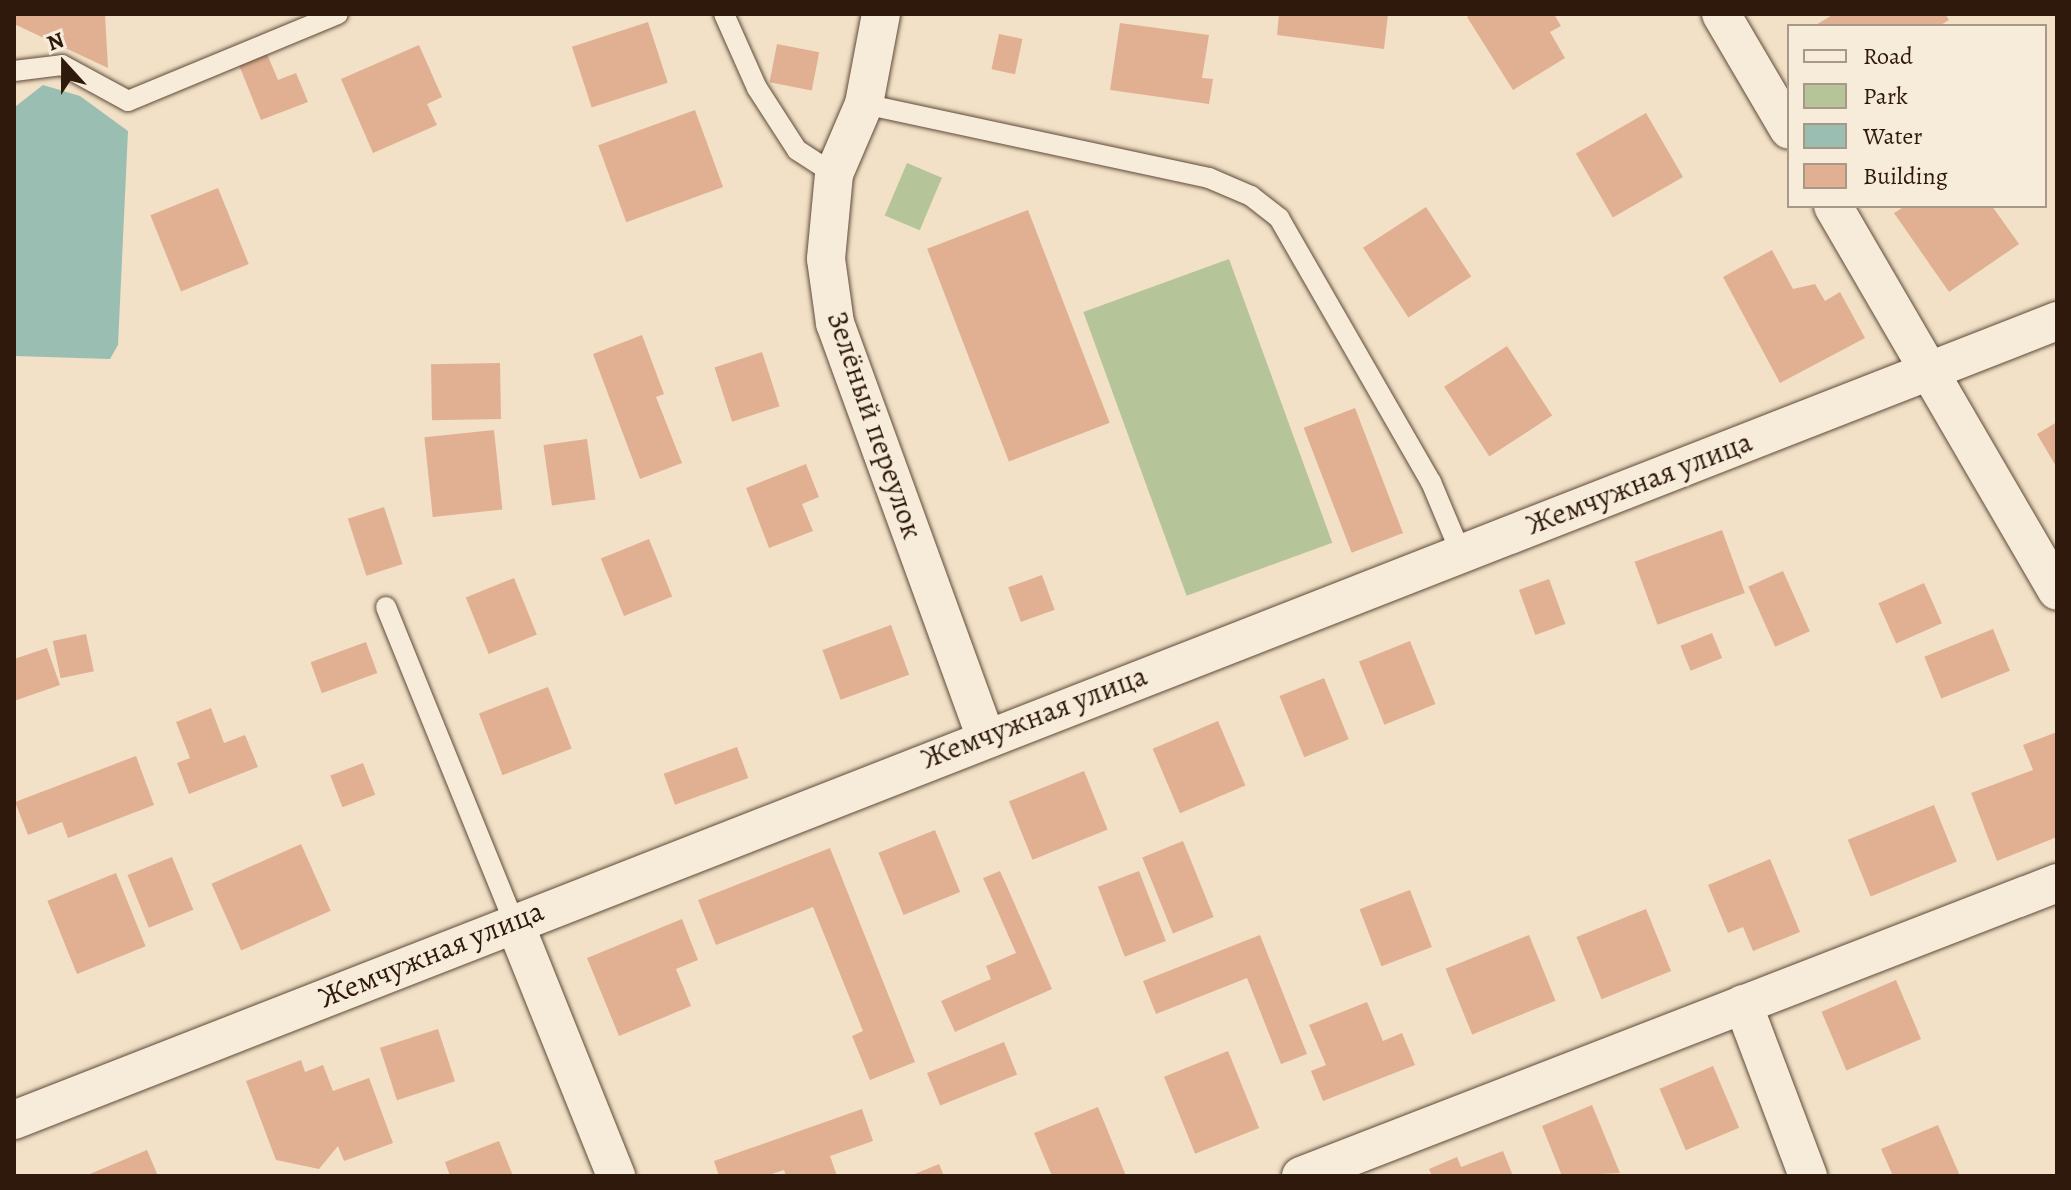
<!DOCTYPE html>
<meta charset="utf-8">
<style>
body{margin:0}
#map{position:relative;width:2071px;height:1190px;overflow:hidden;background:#f2e1c6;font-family:Alegreya,serif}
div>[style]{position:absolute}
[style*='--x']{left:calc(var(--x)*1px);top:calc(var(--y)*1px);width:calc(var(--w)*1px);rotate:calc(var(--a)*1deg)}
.green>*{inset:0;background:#b5c499;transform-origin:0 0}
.water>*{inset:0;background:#9bbeb3}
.building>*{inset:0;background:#e1b092;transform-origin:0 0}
.roads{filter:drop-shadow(0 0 2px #5f4b3a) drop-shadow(0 0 2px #5f4b3a)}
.lane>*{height:20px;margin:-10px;padding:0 10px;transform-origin:10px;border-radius:10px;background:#f7ecda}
.street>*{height:38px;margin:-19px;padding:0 19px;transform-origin:19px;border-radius:19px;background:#f7ecda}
span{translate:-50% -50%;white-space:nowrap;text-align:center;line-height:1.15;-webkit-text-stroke:7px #f7ecda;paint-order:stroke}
.street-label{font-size:30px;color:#2e190c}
.frame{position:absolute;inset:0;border:16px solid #2e190c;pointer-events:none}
.legend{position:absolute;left:1787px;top:24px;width:260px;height:184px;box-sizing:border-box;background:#f7ecda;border:2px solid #a79888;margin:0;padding:10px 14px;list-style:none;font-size:24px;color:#2e190c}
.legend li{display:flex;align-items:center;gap:16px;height:40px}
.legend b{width:40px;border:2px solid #a79888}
.north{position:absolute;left:24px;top:24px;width:80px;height:80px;-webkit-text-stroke:6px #f7ecda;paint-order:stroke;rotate:339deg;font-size:22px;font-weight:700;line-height:32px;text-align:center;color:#2e190c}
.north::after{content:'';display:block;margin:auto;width:28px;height:36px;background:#2e190c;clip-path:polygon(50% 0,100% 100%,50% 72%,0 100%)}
</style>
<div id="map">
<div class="green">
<div style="left:907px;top:163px;width:38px;height:57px;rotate:23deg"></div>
<div style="left:1229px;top:259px;width:302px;height:155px;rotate:70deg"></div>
</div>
<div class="water">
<div style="clip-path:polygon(43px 85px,80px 96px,128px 131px,118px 345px,110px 359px,14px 356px,16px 106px)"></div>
</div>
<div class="building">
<div style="clip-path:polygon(14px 14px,105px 14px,108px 68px,14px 24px)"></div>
<div style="clip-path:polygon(1279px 14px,1388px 14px,1384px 49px,1277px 35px)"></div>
<div style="clip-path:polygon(1471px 14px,1554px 14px,1561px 26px,1550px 32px,1565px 58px,1513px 90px,1467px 17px)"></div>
<div style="clip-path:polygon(1834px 14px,1945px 14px,1949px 20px,1939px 26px,1814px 26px)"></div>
<div style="left:648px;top:22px;width:64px;height:80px;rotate:72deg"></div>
<div style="clip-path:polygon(1120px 23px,1209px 35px,1202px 78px,1213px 79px,1209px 104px,1110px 90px)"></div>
<div style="left:999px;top:34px;width:24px;height:36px;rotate:12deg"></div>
<div style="left:777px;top:44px;width:43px;height:39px;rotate:11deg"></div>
<div style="clip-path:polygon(419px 45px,442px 97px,427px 104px,437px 125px,373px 153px,341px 79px)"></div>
<div style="clip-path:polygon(267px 54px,278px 80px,296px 73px,308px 102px,261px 120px,239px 65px)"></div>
<div style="left:695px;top:110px;width:82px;height:103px;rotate:70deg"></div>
<div style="left:1646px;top:113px;width:74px;height:81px;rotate:60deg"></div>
<div style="left:218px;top:188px;width:82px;height:73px;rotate:68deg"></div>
<div style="clip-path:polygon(1905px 206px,1992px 206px,2019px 244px,1949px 292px,1894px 213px)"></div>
<div style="left:1426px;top:207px;width:83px;height:75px;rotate:57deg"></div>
<div style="left:1028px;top:210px;width:228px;height:108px;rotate:69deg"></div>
<div style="clip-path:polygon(1772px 250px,1793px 289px,1815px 284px,1825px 301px,1840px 292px,1865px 338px,1780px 383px,1723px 277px)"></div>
<div style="clip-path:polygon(642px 335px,664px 394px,656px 397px,682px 463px,640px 479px,593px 354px)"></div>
<div style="left:1507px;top:346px;width:83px;height:75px;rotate:57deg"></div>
<div style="left:762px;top:352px;width:57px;height:50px;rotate:72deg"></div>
<div style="left:500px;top:363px;width:56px;height:69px;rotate:89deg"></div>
<div style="left:1355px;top:408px;width:134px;height:55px;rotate:69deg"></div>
<div style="clip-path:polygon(2057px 422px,2057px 468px,2037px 434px)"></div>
<div style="left:494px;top:430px;width:80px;height:70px;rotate:84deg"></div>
<div style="left:587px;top:439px;width:61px;height:44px;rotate:82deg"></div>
<div style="clip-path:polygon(806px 464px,819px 497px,802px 504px,813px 531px,769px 548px,746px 488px)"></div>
<div style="left:384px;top:507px;width:60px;height:38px;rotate:72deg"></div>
<div style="left:1722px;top:530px;width:67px;height:93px;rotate:70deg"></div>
<div style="left:649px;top:539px;width:62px;height:52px;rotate:68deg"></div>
<div style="left:1783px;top:571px;width:66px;height:38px;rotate:66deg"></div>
<div style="left:1042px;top:575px;width:37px;height:36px;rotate:70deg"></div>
<div style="left:514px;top:578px;width:61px;height:52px;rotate:68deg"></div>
<div style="left:1549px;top:579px;width:48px;height:32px;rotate:70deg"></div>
<div style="left:1924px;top:583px;width:44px;height:50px;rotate:66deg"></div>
<div style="left:891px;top:625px;width:53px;height:73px;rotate:70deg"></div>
<div style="left:1993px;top:629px;width:45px;height:74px;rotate:68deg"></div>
<div style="left:1712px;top:633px;width:27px;height:34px;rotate:68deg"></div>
<div style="left:86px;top:634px;width:38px;height:34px;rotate:78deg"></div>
<div style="left:1410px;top:641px;width:68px;height:55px;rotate:68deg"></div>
<div style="left:366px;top:642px;width:33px;height:59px;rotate:70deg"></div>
<div style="clip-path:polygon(47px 648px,60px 685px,14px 701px,14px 659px)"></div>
<div style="left:1324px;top:678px;width:66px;height:48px;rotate:68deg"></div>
<div style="left:548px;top:687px;width:66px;height:74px;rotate:69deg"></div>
<div style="clip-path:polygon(211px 708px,224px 743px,245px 735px,258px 767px,189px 794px,177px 763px,190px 758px,176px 722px)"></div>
<div style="left:1218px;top:721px;width:70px;height:71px;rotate:67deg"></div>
<div style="clip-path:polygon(2057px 732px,2057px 837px,1997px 861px,1971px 793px,2033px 770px,2023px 745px)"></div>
<div style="left:737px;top:747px;width:33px;height:78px;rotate:70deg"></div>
<div style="clip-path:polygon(136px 756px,154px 805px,68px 838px,62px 822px,28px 835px,15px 802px)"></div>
<div style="left:363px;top:763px;width:34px;height:35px;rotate:69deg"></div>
<div style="left:1084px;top:771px;width:63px;height:81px;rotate:68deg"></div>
<div style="left:1934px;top:805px;width:61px;height:93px;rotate:68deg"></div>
<div style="left:935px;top:830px;width:67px;height:61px;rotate:68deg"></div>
<div style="left:1183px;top:841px;width:82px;height:44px;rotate:68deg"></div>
<div style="left:301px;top:844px;width:73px;height:98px;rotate:66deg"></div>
<div style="clip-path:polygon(830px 848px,915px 1062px,870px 1080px,852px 1036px,863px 1031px,813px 907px,716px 945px,698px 900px)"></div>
<div style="left:172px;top:857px;width:57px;height:48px;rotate:68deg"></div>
<div style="clip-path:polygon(1770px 859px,1800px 932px,1753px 951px,1743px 927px,1728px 933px,1708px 885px)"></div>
<div style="clip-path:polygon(1000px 871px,1052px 989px,955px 1032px,941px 1001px,991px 979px,986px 966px,1016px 953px,983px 878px)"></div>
<div style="left:1139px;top:871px;width:75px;height:44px;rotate:69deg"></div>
<div style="left:116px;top:873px;width:79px;height:74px;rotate:68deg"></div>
<div style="left:1410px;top:890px;width:61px;height:54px;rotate:69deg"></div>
<div style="left:1646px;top:909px;width:67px;height:75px;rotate:68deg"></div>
<div style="clip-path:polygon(682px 919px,698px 960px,676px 969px,691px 1006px,619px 1036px,587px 958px)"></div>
<div style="clip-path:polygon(1260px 935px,1307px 1054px,1281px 1064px,1247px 978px,1156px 1014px,1143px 981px)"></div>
<div style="left:1529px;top:935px;width:71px;height:90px;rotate:68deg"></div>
<div style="left:1896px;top:980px;width:64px;height:81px;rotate:67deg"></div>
<div style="clip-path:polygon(1367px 1002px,1383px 1041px,1402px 1033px,1415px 1065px,1323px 1101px,1311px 1071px,1326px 1065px,1309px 1025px)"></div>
<div style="left:438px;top:1029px;width:55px;height:61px;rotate:72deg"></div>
<div style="left:1004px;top:1042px;width:35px;height:83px;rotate:68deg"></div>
<div style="left:1228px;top:1051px;width:83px;height:69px;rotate:68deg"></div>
<div style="clip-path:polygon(301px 1060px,305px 1072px,323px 1065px,333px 1091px,369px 1078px,393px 1143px,344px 1161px,338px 1146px,319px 1169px,276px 1160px,246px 1081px)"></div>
<div style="left:1713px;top:1066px;width:67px;height:58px;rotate:67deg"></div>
<div style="clip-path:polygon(1592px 1105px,1620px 1173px,1562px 1176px,1542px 1126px)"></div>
<div style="clip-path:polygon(1098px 1107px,1126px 1176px,1052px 1176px,1034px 1133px)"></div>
<div style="clip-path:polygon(862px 1109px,873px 1141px,830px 1156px,837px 1176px,786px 1176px,784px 1170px,766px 1176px,719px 1176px,714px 1161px)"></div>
<div style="clip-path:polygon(1938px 1125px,1960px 1176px,1893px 1176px,1881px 1149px)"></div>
<div style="clip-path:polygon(499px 1141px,513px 1176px,450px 1176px,445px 1162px)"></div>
<div style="clip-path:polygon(147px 1150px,158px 1176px,85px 1176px)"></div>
<div style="clip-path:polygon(1503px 1151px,1513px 1176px,1432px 1176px,1429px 1169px,1457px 1157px,1461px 1167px)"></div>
<div style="clip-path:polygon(939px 1164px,944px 1176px,910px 1176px)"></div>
</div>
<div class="roads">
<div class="lane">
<div style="--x:724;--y:14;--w:81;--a:66"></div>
<div style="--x:757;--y:88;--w:74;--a:57.2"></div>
<div style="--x:797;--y:150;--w:44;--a:33"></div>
<div style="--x:14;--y:71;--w:48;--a:-7.1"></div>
<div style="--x:62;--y:65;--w:75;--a:28.6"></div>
<div style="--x:128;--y:101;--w:227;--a:-22.5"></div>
<div style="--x:864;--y:104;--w:353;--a:12.1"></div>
<div style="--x:1209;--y:178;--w:46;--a:23.2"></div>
<div style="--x:1251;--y:196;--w:36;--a:38"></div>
<div style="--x:1279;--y:218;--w:305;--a:60.1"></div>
<div style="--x:1431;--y:482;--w:75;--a:67.2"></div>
<div style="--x:386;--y:607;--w:340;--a:67.9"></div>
</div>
<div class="street">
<div style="--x:881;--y:14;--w:92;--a:100.7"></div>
<div style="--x:864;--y:104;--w:76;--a:113.2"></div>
<div style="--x:834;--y:174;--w:85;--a:95.4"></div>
<div style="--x:826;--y:259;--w:65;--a:82"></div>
<div style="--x:835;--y:323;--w:439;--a:70"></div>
<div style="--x:1721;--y:14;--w:134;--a:59.6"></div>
<div style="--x:1833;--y:206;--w:445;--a:59.8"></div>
<div style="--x:514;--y:922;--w:274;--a:68.1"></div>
<div style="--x:1743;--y:1004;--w:184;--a:69.3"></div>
<div style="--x:14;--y:1120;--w:2194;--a:-21.36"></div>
<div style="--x:1301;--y:1176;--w:811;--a:-21.18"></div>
</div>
</div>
<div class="street-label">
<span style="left:875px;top:425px;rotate:71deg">Зелёный переулок</span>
<span style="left:1639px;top:483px;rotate:-21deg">Жемчужная улица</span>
<span style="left:1034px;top:717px;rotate:-21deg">Жемчужная улица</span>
<span style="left:431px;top:954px;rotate:-22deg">Жемчужная улица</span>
</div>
<div class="frame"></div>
<ul class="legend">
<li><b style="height:10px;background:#f7ecda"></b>Road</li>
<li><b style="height:22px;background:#b5c499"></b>Park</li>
<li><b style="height:22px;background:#9bbeb3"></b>Water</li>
<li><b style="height:22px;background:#e1b092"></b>Building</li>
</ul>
<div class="north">N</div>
</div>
